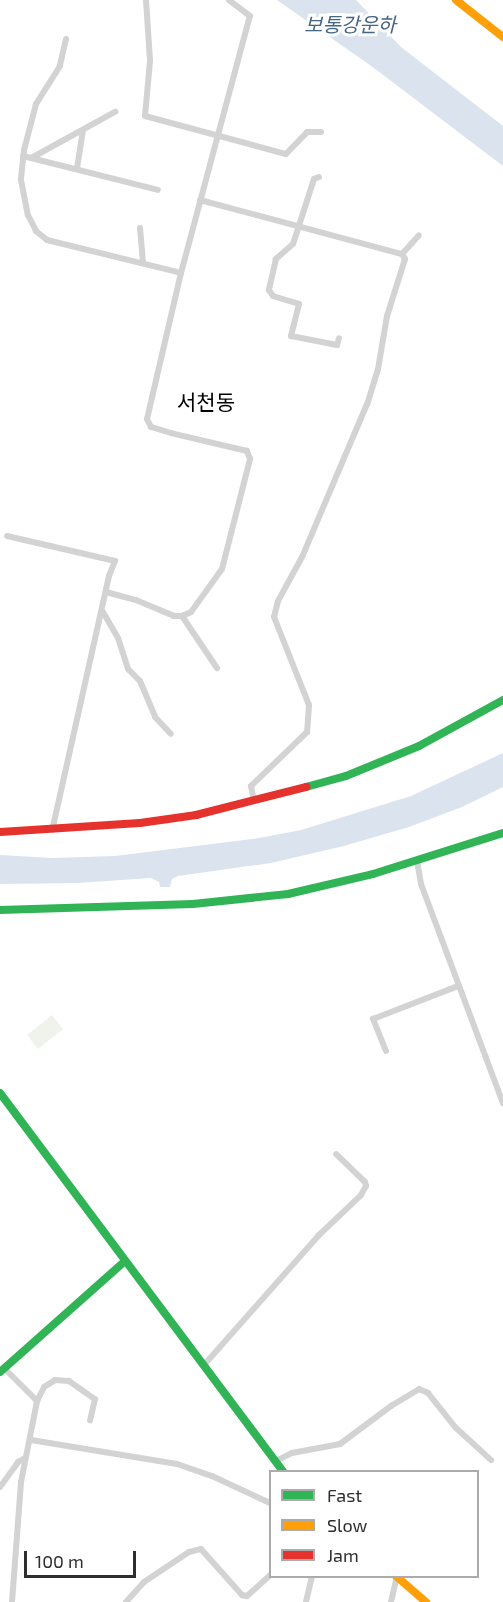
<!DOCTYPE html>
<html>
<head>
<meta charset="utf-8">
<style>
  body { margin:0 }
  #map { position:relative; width:503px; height:1602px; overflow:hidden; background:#fff; font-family:"Exo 2","Noto Sans KR",sans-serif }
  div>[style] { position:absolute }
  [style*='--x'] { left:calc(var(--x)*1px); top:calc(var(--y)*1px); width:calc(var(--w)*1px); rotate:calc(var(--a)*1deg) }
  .green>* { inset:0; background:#f0f3ec }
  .water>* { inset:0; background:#dbe4ee }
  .street>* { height:6px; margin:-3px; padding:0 3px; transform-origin:3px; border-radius:3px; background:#d3d3d3 }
  .fast>* { height:8px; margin:-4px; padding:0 4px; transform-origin:4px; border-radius:4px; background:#30b455 }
  .slow>* { height:8px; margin:-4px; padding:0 4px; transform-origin:4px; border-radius:4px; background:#ff9f0a }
  .jam>* { height:8px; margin:-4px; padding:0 4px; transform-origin:4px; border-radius:4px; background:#e5322d }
  span { translate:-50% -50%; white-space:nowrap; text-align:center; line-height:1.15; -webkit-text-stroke:6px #fff; paint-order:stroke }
  .water-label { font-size:20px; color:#466685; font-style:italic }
  .quarter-label { font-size:21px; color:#000 }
  .legend { position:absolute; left:269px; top:1470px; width:210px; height:108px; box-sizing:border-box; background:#fff; border:2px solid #ababab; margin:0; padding:8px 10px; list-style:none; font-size:18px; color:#2e2e2e }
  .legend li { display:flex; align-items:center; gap:12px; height:30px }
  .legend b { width:30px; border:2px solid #ababab }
  .scale { position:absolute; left:24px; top:1551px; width:112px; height:27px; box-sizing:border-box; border:3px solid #2e2e2e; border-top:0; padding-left:8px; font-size:18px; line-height:21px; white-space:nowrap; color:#2e2e2e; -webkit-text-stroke:4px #fff; paint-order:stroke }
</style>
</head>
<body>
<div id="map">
  <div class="green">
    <div style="clip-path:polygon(52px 1015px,63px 1029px,38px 1049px,27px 1035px)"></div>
  </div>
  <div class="water">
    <div style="clip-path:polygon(277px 0,356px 0,401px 47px,503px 126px,503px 166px,374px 68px)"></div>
    <div style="clip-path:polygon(503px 753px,503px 787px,462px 807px,409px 827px,344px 846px,271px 863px,178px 876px,172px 879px,170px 887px,160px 887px,159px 882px,151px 878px,78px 883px,0 884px,0 855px,53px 858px,115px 856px,259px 838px,301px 830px,411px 796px)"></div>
  </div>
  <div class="street">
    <div style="--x:146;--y:0;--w:61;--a:86.2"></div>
    <div style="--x:150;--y:61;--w:55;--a:95.2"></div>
    <div style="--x:145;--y:116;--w:146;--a:15.1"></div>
    <div style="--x:286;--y:154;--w:30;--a:-46"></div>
    <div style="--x:307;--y:132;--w:14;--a:0"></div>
    <div style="--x:66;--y:39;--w:28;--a:103"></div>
    <div style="--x:60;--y:66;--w:45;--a:122.3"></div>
    <div style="--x:36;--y:104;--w:48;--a:104.6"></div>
    <div style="--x:24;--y:150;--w:30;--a:96"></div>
    <div style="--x:21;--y:180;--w:36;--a:79"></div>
    <div style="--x:28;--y:215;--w:18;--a:63"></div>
    <div style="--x:36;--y:231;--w:14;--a:39"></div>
    <div style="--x:47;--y:240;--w:138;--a:13.8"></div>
    <div style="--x:23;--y:156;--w:139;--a:14.1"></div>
    <div style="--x:33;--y:157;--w:94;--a:-28.8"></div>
    <div style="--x:77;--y:168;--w:38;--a:-81"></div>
    <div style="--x:319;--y:177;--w:5;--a:158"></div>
    <div style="--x:314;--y:179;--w:68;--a:107.9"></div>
    <div style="--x:293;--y:244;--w:23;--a:139"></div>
    <div style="--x:276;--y:259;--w:32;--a:103"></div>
    <div style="--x:269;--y:290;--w:7;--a:56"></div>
    <div style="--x:273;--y:296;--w:27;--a:17"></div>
    <div style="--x:299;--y:304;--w:33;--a:104"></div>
    <div style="--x:291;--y:336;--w:47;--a:11.1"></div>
    <div style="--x:337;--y:345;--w:7;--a:-74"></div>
    <div style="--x:200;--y:200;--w:209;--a:15"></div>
    <div style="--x:402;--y:254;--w:6;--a:59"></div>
    <div style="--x:405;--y:259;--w:60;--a:107.5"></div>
    <div style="--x:387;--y:316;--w:54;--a:99.6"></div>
    <div style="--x:378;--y:369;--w:37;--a:107"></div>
    <div style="--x:367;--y:404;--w:166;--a:113"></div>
    <div style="--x:302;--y:557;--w:50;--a:118.6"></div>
    <div style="--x:278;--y:601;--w:16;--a:104"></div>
    <div style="--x:274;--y:617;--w:95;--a:68.3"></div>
    <div style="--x:309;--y:705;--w:27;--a:94"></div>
    <div style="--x:307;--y:732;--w:78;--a:136"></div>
    <div style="--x:251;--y:786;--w:15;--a:79"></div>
    <div style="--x:140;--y:228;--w:35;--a:85"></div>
    <div style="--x:402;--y:254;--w:25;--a:-48"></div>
    <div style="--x:7;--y:536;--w:111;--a:13"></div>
    <div style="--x:115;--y:561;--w:16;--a:112"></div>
    <div style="--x:109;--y:576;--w:260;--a:102.6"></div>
    <div style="--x:106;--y:592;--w:31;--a:15"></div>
    <div style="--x:136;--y:600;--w:41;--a:22.8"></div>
    <div style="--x:174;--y:616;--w:8;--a:0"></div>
    <div style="--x:182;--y:616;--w:10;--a:-24"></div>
    <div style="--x:191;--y:612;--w:53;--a:-54.2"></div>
    <div style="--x:222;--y:569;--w:114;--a:-75.7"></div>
    <div style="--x:250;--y:459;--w:9;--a:-111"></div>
    <div style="--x:247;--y:451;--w:78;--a:-166.7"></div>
    <div style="--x:171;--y:433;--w:21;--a:-163"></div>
    <div style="--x:151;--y:427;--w:9;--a:-117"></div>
    <div style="--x:147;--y:419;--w:150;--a:-76.9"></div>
    <div style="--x:181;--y:273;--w:266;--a:-75"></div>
    <div style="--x:250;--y:16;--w:26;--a:-143"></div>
    <div style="--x:103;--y:612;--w:30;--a:60"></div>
    <div style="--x:118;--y:638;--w:33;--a:72"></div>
    <div style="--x:128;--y:669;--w:17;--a:45"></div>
    <div style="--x:140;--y:681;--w:39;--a:67"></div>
    <div style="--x:155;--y:717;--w:23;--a:47"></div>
    <div style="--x:182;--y:616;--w:63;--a:56.1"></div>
    <div style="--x:417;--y:861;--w:23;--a:80"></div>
    <div style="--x:421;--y:884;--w:234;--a:69.5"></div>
    <div style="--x:386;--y:1051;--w:35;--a:-112"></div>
    <div style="--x:373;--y:1019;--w:91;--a:-21.2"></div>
    <div style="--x:204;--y:1365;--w:172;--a:-48.5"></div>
    <div style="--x:318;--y:1236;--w:59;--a:-43.6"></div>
    <div style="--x:361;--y:1195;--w:10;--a:-61"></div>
    <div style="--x:366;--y:1186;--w:4;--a:-104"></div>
    <div style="--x:365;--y:1182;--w:40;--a:-136"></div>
    <div style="--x:4;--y:1368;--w:47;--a:45"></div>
    <div style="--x:31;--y:1440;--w:148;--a:9.3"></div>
    <div style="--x:177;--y:1464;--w:37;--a:19"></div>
    <div style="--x:212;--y:1476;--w:64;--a:25"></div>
    <div style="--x:276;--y:1461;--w:18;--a:-27"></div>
    <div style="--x:292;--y:1453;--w:49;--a:-10.6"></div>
    <div style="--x:340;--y:1444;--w:64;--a:-36.7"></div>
    <div style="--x:391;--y:1406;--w:33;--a:-31"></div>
    <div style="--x:419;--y:1389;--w:10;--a:24"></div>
    <div style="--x:428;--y:1393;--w:43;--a:51.5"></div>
    <div style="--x:455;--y:1427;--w:49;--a:42.5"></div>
    <div style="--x:0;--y:1487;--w:31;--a:-54"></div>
    <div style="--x:18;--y:1462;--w:8;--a:-30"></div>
    <div style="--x:12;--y:1602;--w:120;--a:-85.7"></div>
    <div style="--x:21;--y:1482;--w:83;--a:-78.8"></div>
    <div style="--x:37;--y:1401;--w:16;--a:-63"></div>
    <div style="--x:44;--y:1387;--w:13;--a:-32"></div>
    <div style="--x:55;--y:1380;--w:14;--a:4"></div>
    <div style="--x:69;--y:1381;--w:32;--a:35"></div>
    <div style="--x:95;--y:1399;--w:22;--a:103"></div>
    <div style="--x:126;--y:1602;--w:27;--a:-48"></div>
    <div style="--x:144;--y:1582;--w:54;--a:-33.7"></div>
    <div style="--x:189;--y:1552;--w:12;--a:-14"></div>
    <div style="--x:201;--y:1549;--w:62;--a:48.3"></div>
    <div style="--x:242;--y:1595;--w:5;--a:11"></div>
    <div style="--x:247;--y:1596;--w:31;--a:-42"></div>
    <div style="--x:306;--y:1602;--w:27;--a:-77"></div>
    <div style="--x:391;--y:1602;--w:26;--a:-77"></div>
  </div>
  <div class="fast">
    <div style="--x:306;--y:787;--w:41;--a:-15.4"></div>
    <div style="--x:346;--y:776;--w:79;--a:-22.3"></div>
    <div style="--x:419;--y:746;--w:96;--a:-28.7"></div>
    <div style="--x:0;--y:910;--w:193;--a:-1.8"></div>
    <div style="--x:193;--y:904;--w:96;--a:-6"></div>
    <div style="--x:288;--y:894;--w:87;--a:-13.2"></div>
    <div style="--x:373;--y:874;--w:136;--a:-17.5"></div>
    <div style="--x:0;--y:1093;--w:474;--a:53.2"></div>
    <div style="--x:0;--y:1372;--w:167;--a:-41.6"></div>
  </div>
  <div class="slow">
    <div style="--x:456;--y:0;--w:60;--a:38.2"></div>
    <div style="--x:396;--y:1576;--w:40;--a:41"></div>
  </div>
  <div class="jam">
    <div style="--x:0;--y:832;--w:140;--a:-3.7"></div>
    <div style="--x:140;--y:823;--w:57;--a:-8.1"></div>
    <div style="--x:196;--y:815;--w:114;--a:-14.3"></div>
  </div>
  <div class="water-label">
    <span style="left:350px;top:24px">보통강운하</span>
  </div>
  <div class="quarter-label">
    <span style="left:206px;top:402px">서천동</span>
  </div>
  <ul class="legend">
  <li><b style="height:8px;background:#30b455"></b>Fast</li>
  <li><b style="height:8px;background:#ff9f0a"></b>Slow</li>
  <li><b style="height:8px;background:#e5322d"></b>Jam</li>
  </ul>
  <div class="scale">100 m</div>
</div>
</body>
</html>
